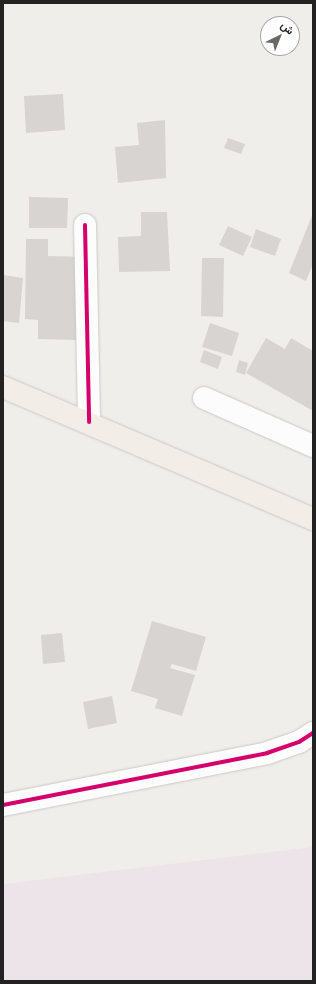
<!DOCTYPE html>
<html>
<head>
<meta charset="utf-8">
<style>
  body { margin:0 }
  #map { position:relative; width:316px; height:984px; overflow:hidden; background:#f0eeeb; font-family:"Archivo Narrow",Vazirmatn,sans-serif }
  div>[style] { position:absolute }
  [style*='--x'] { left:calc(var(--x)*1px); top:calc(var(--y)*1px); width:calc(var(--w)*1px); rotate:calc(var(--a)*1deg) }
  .industrial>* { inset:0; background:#ede4e9 }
  .building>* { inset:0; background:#d7d4d2 }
  .roads { filter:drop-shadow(0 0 1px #c9c8c7) drop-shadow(0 0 1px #c9c8c7) }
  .minor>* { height:22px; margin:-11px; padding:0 11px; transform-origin:11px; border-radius:11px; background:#fdfcfc }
  .major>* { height:22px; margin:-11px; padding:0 11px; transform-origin:11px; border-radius:11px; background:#f3ede7 }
  .cycleway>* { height:4px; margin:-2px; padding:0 2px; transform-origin:2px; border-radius:2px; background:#d6006c }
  span { translate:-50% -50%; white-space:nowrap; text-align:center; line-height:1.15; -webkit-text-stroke:3.5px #fff; paint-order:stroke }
  .frame { position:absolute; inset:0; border:4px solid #222; pointer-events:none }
  .north { position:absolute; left:260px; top:16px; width:40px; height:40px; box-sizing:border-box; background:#fff; border:1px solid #a7a7a7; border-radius:50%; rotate:43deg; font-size:11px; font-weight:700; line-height:16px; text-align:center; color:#222 }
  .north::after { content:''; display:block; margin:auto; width:14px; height:18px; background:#6a6968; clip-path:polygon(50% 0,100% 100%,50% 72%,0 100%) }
</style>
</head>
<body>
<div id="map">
  <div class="industrial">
    <div style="clip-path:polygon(313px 847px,313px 981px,3px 981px,3px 884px)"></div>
  </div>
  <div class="building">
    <div style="clip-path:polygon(63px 94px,65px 130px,26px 133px,24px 96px)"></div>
    <div style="clip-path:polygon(165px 120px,166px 178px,118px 183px,115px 147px,139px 145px,137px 123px)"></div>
    <div style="clip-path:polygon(228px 138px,245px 144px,241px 154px,224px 148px)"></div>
    <div style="clip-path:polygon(29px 197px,68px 198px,67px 228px,29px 228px)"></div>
    <div style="clip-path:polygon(141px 212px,167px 212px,170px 271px,119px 272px,118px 237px,141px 236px)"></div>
    <div style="clip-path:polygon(313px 213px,313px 264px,306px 281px,289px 273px)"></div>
    <div style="clip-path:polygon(228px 226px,252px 237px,243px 256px,219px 245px)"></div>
    <div style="clip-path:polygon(256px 229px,281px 239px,275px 256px,250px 247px)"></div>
    <div style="clip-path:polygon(26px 239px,48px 239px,48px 256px,91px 257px,90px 334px,76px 333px,76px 340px,38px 339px,38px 320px,25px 319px)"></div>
    <div style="clip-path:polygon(202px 258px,224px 258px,223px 317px,201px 316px)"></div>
    <div style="clip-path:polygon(3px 275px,23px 278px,19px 323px,3px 321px)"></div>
    <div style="clip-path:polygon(210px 323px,239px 333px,232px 356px,202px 347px)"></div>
    <div style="clip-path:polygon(266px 338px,285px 349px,291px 338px,313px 351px,313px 411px,246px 373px)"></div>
    <div style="clip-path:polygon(204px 350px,222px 357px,218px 369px,200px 362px)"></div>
    <div style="clip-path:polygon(239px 360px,248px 363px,245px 375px,236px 372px)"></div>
    <div style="clip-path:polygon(152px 621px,206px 637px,196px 671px,172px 664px,170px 668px,195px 675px,182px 716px,155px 708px,158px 699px,131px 691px)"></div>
    <div style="clip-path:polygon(62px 633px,65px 662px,43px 664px,41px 635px)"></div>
    <div style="clip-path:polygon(112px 696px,117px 723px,88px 729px,83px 702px)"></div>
  </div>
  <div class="roads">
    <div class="minor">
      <div style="--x:85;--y:225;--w:197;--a:88.8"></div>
      <div style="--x:204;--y:398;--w:119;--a:23.8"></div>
      <div style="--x:3;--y:805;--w:269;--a:-11.1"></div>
      <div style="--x:267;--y:753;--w:34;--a:-19"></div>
      <div style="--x:299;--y:742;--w:17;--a:-33"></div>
    </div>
    <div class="major">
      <div style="--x:3;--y:387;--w:337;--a:23.1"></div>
    </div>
  </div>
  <div class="cycleway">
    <div style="--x:85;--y:225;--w:197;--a:88.8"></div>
    <div style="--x:3;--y:805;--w:269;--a:-11.1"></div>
    <div style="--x:267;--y:753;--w:34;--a:-19"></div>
    <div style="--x:299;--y:742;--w:17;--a:-33"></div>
  </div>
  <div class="frame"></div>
  <div class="north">ش</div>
</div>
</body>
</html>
